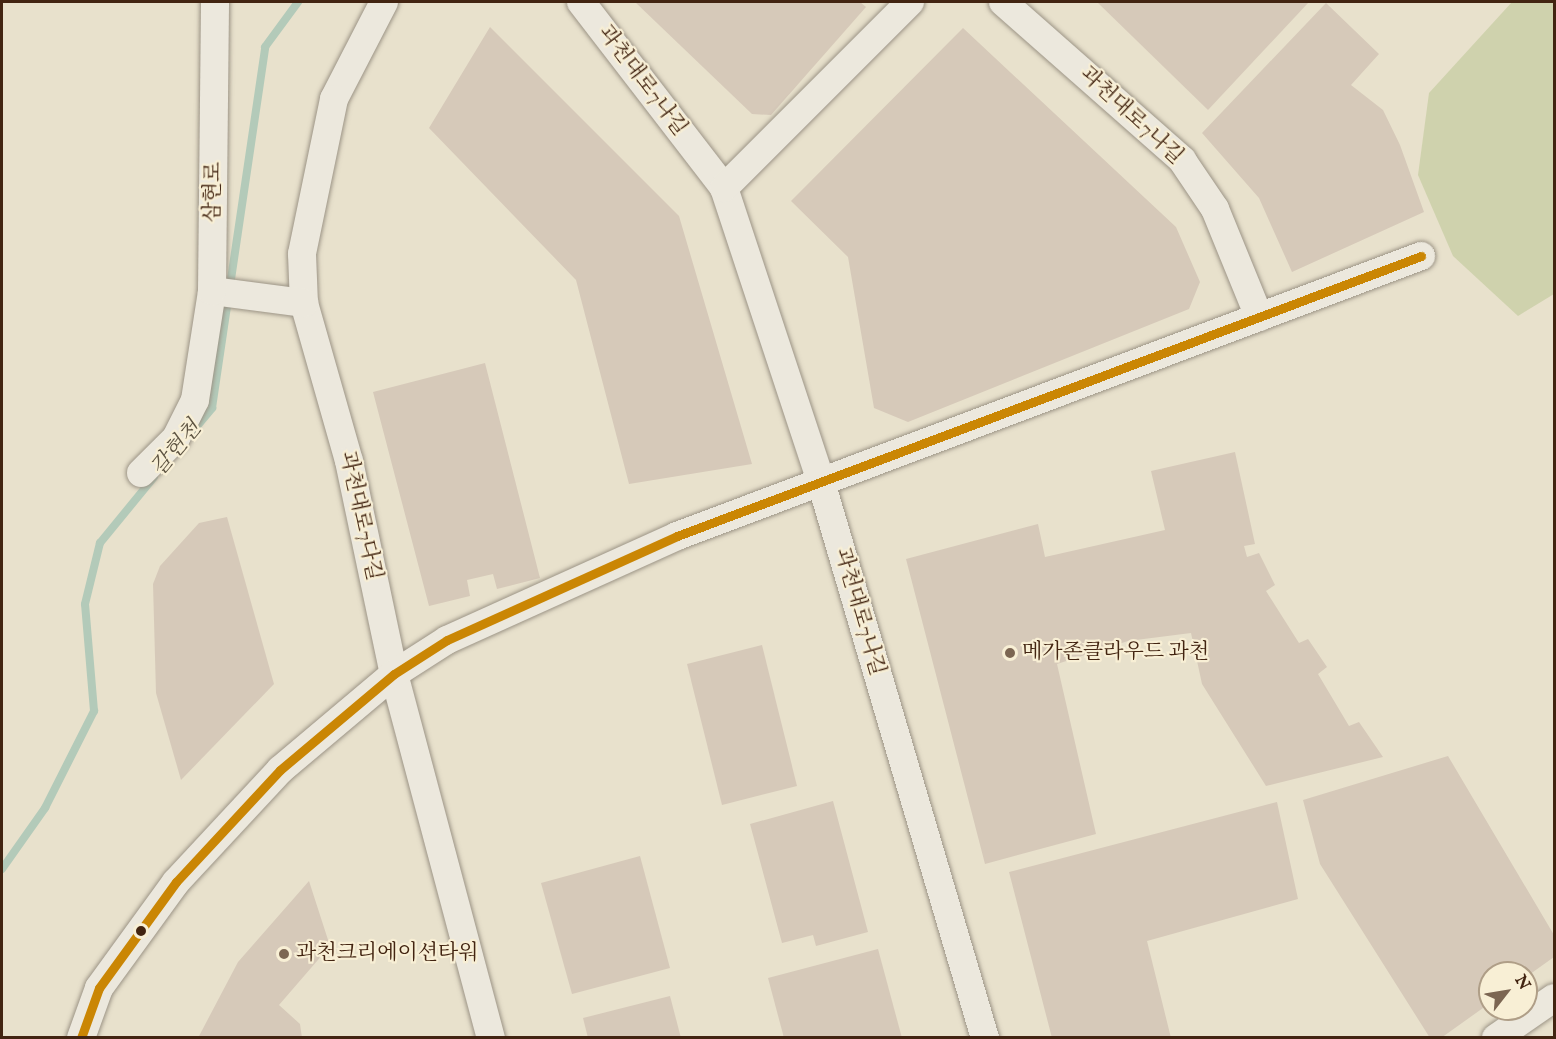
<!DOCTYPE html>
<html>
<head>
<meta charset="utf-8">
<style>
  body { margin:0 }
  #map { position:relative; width:1556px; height:1039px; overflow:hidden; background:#e8e1cc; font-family:"IM FELL English","Noto Serif KR",serif }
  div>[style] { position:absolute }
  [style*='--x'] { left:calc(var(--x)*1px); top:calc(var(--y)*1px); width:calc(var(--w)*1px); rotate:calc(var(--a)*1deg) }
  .green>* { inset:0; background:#cfd2ad }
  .stream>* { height:8px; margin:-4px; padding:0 4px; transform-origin:4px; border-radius:4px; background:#b3cab9 }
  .building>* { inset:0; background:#d6c9b9 }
  .roads { filter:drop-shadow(0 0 2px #9c9486) drop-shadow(0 0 2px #9c9486) }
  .minor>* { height:28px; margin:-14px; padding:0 14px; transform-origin:14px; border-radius:14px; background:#ece8dd }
  .bus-1>* { height:9px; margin:-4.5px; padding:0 4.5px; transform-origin:4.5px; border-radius:4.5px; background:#ca8604 }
  .dots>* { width:16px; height:16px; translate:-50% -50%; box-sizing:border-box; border:3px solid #f8efd5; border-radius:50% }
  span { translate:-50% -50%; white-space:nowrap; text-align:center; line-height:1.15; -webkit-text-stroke:4.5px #f8efd5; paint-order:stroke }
  .street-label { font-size:21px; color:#422411 }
  .poi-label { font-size:21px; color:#422411 }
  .left { translate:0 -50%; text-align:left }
  .water-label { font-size:22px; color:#5d5341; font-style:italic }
  .frame { position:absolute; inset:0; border:3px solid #422411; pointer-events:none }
  .north { position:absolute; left:1478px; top:961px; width:60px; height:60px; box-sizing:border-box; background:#f8efd5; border:2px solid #af9e87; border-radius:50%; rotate:59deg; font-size:16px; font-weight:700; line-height:24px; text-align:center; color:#422411 }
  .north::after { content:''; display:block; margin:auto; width:21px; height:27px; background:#7c6652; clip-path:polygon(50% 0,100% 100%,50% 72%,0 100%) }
</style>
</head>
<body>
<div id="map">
  <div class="green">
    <div style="clip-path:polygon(1512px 2px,1554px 2px,1554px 294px,1518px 316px,1453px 256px,1418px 175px,1429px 93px)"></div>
  </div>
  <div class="stream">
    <div style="--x:193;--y:431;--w:30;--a:-50"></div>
    <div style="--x:212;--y:408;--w:365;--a:-81.6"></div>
    <div style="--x:265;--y:47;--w:56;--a:-53.7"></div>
    <div style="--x:2;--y:869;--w:75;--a:-54.8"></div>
    <div style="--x:45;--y:808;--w:109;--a:-63.2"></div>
    <div style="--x:94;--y:711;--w:107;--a:-94.8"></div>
    <div style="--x:85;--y:604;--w:63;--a:-76.2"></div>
    <div style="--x:100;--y:543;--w:85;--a:-50.7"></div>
  </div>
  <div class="building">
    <div style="clip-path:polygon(635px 2px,860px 2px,866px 7px,771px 115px,752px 114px)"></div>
    <div style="clip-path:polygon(1097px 2px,1309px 2px,1208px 110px)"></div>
    <div style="clip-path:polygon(1326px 3px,1379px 54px,1351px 85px,1383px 110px,1400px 145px,1424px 212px,1292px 272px,1259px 198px,1202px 133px)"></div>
    <div style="clip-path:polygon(490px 27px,679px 216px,752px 464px,629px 484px,576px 280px,429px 128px)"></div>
    <div style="clip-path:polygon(963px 28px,1176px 227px,1200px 282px,1189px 309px,908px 422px,874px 408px,848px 257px,791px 201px)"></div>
    <div style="clip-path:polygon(485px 363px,540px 578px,497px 589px,493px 574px,467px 580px,470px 596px,429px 606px,373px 392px)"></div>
    <div style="clip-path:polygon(1235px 452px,1255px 544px,1244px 546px,1247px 557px,1259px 553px,1275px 585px,1266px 591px,1299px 643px,1308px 639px,1327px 667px,1318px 674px,1349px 726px,1359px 722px,1383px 757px,1266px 786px,1202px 684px,1191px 633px,1128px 641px,1057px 664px,1096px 834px,985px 864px,906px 559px,1038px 524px,1045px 557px,1165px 530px,1151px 471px)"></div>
    <div style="clip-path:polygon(227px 517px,274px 684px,181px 780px,156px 693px,153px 584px,160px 566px,199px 523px)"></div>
    <div style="clip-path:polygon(762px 645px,797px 786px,722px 805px,687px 664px)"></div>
    <div style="clip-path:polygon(1448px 756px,1554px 935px,1554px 957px,1526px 977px,1526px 973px,1490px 973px,1490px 1003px,1441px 1038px,1430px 1038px,1320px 864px,1303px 800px)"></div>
    <div style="clip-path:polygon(833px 801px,868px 932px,816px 946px,813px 935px,782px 943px,750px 824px)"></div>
    <div style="clip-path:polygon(1277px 802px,1298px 899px,1147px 941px,1171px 1038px,1052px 1038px,1009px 872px)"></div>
    <div style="clip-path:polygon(640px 856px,670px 968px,572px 994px,541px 883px)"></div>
    <div style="clip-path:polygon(309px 881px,330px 946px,279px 1005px,300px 1024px,302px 1038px,198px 1038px,238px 962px)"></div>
    <div style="clip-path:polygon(878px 949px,902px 1038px,784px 1038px,768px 978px)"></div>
    <div style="clip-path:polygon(670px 996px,681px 1038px,588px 1038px,583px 1018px)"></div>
  </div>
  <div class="roads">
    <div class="minor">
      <div style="--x:384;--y:2;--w:109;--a:117.3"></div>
      <div style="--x:334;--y:99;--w:158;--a:101.7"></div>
      <div style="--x:302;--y:254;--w:49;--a:87.7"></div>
      <div style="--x:304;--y:303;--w:164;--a:74.1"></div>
      <div style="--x:349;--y:461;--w:218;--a:78.1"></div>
      <div style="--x:394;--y:674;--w:377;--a:75.1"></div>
      <div style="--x:581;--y:2;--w:235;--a:52.4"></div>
      <div style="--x:724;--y:188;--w:310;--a:71.7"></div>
      <div style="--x:821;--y:482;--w:580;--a:73.57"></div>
      <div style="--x:1003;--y:2;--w:239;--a:41.4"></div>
      <div style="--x:1182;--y:160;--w:59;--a:56"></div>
      <div style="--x:1215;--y:209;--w:117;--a:67.8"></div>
      <div style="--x:724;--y:188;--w:263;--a:-45"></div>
      <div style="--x:212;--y:291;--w:93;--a:7.4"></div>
      <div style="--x:141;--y:473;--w:49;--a:-45"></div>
      <div style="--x:176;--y:438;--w:42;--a:-63.4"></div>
      <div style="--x:195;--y:400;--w:110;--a:-81.1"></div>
      <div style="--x:212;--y:291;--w:289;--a:-89.4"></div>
      <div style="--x:81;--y:1038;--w:53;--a:-70.2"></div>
      <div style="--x:99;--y:988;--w:131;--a:-54"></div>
      <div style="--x:176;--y:882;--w:153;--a:-47.1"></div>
      <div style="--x:280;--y:770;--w:149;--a:-40.1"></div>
      <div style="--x:394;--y:674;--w:63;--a:-32.7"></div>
      <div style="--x:447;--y:640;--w:252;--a:-24.3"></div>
      <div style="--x:677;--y:536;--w:795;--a:-20.62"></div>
      <div style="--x:1496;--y:1038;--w:70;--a:-34.6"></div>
    </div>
  </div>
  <div class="bus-1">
    <div style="--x:81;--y:1038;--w:53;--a:-70.2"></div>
    <div style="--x:99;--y:988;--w:131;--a:-54"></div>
    <div style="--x:176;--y:882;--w:153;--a:-47.1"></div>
    <div style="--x:280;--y:770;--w:149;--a:-40.1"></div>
    <div style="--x:394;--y:674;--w:63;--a:-32.7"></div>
    <div style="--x:447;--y:640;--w:252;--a:-24.3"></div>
    <div style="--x:677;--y:536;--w:795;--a:-20.62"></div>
  </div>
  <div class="dots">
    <div style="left:1010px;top:653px;background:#7c6652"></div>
    <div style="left:141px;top:931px;background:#422411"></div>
    <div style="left:284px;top:954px;background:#7c6652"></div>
  </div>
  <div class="street-label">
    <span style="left:642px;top:81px;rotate:53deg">과천대로7나길</span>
    <span style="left:1131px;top:116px;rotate:43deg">과천대로7나길</span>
    <span style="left:214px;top:192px;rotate:-89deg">삼현로</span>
    <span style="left:360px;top:516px;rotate:78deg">과천대로7다길</span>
    <span style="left:859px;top:612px;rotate:74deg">과천대로7나길</span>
  </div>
  <div class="poi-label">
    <span class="left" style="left:1022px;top:653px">메가존클라우드 과천</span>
    <span class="left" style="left:296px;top:954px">과천크리에이션타워</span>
  </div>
  <div class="water-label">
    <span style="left:177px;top:449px;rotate:-50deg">갈현천</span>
  </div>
  <div class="frame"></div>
  <div class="north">N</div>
</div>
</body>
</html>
